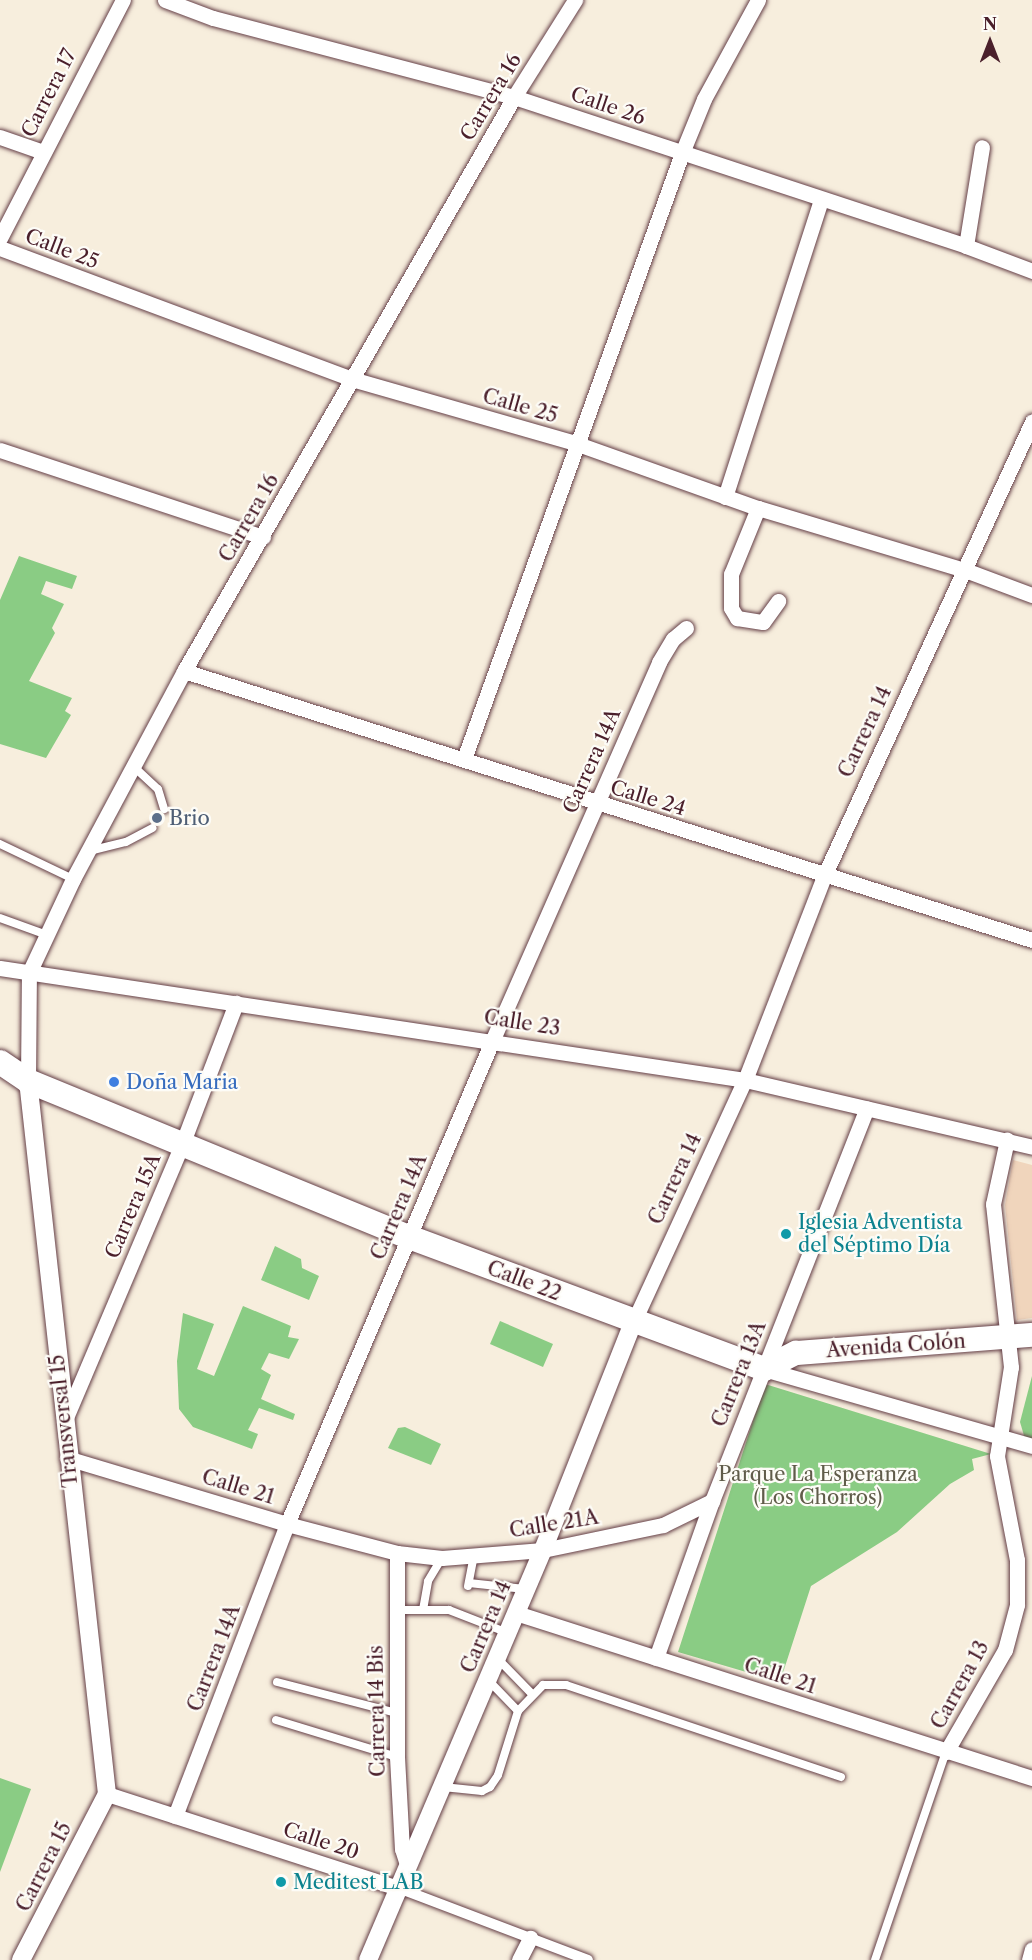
<!DOCTYPE html>
<html>
<head>
<meta charset="utf-8">
<style>
  body { margin:0 }
  #map { position:relative; width:1032px; height:1960px; overflow:hidden; background:#f7eedd; font-family:"Libre Caslon Text",serif }
  div>[style] { position:absolute }
  [style*='--x'] { left:calc(var(--x)*1px); top:calc(var(--y)*1px); width:calc(var(--w)*1px); rotate:calc(var(--a)*1deg) }
  .built>* { inset:0; background:#f0d5bc }
  .green>* { inset:0; background:#8acc84 }
  .roads { filter:drop-shadow(0 0 2px #643e46) drop-shadow(0 0 2px #643e46) }
  .service>* { height:8px; margin:-4px; padding:0 4px; transform-origin:4px; border-radius:4px; background:#fff }
  .pedestrian>* { height:10px; margin:-5px; padding:0 5px; transform-origin:5px; border-radius:5px; background:#fff }
  .minor>* { height:15px; margin:-7.5px; padding:0 7.5px; transform-origin:7.5px; border-radius:7.5px; background:#fff }
  .tertiary>* { height:18px; margin:-9px; padding:0 9px; transform-origin:9px; border-radius:9px; background:#fff }
  .primary>* { height:24px; margin:-12px; padding:0 12px; transform-origin:12px; border-radius:12px; background:#fff }
  .dots>* { width:16px; height:16px; translate:-50% -50%; box-sizing:border-box; border:3px solid #fdfcf7; border-radius:50% }
  span { translate:-50% -50%; white-space:nowrap; text-align:center; line-height:1.15; -webkit-text-stroke:4.5px #fdfcf7; paint-order:stroke }
  .street-label { font-size:20px; color:#4a1f2b }
  .service-label { font-size:20px; color:#4e5e75 }
  .left { translate:0 -50%; text-align:left }
  .shop-label { font-size:20px; color:#366cbe }
  .culture-label { font-size:20px; color:#0d838f }
  .park-label { font-size:20px; color:#605c4a }
  .north { position:absolute; left:960px; top:12px; width:60px; height:60px; -webkit-text-stroke:4px #fdfcf7; paint-order:stroke; rotate:0deg; font-size:16px; font-weight:700; line-height:24px; text-align:center; color:#4a1f2b }
  .north::after { content:''; display:block; margin:auto; width:21px; height:27px; background:#4a1f2b; clip-path:polygon(50% 0,100% 100%,50% 72%,0 100%) }
</style>
</head>
<body>
<div id="map">
  <div class="built">
    <div style="clip-path:polygon(1013px 1160px,1032px 1165px,1032px 1318px,1017px 1320px,1005px 1205px)"></div>
  </div>
  <div class="green">
    <div style="clip-path:polygon(19px 556px,77px 576px,72px 589px,46px 581px,41px 594px,64px 604px,52px 628px,55px 633px,29px 681px,72px 698px,65px 711px,71px 715px,46px 758px,0 744px,0 600px)"></div>
    <div style="clip-path:polygon(275px 1246px,301px 1259px,302px 1268px,319px 1276px,309px 1300px,261px 1280px)"></div>
    <div style="clip-path:polygon(243px 1306px,291px 1326px,288px 1337px,299px 1339px,289px 1359px,269px 1353px,261px 1369px,271px 1375px,261px 1399px,295px 1414px,293px 1420px,259px 1408px,248px 1430px,258px 1434px,252px 1449px,193px 1427px,179px 1409px,177px 1361px,183px 1313px,214px 1324px,197px 1369px,214px 1376px)"></div>
    <div style="clip-path:polygon(500px 1321px,553px 1344px,543px 1367px,490px 1344px)"></div>
    <div style="clip-path:polygon(1032px 1376px,1032px 1441px,1025px 1439px,1020px 1422px)"></div>
    <div style="clip-path:polygon(765px 1384px,991px 1454px,972px 1459px,974px 1470px,950px 1484px,897px 1532px,811px 1586px,780px 1682px,678px 1652px)"></div>
    <div style="clip-path:polygon(405px 1427px,441px 1444px,431px 1465px,388px 1448px,398px 1428px)"></div>
    <div style="clip-path:polygon(0 1778px,31px 1789px,0 1872px)"></div>
  </div>
  <div class="roads">
    <div class="service">
      <div style="--x:133;--y:766;--w:34;--a:43"></div>
      <div style="--x:158;--y:789;--w:21;--a:73"></div>
      <div style="--x:0;--y:844;--w:81;--a:25.6"></div>
      <div style="--x:89;--y:851;--w:38;--a:-14"></div>
      <div style="--x:126;--y:842;--w:30;--a:-28"></div>
      <div style="--x:0;--y:918;--w:50;--a:19.9"></div>
      <div style="--x:469;--y:1583;--w:56;--a:6.1"></div>
      <div style="--x:468;--y:1586;--w:31;--a:-79"></div>
      <div style="--x:397;--y:1610;--w:52;--a:0"></div>
      <div style="--x:449;--y:1610;--w:63;--a:21.3"></div>
      <div style="--x:423;--y:1610;--w:29;--a:-80"></div>
      <div style="--x:428;--y:1581;--w:27;--a:-59"></div>
      <div style="--x:497;--y:1658;--w:49;--a:45.8"></div>
      <div style="--x:277;--y:1682;--w:124;--a:14.5"></div>
      <div style="--x:518;--y:1711;--w:36;--a:-46"></div>
      <div style="--x:543;--y:1685;--w:23;--a:0"></div>
      <div style="--x:566;--y:1685;--w:290;--a:18.5"></div>
      <div style="--x:276;--y:1720;--w:127;--a:17"></div>
      <div style="--x:443;--y:1787;--w:39;--a:6"></div>
      <div style="--x:482;--y:1791;--w:9;--a:-27"></div>
      <div style="--x:490;--y:1787;--w:14;--a:-56"></div>
      <div style="--x:498;--y:1775;--w:67;--a:-72.6"></div>
      <div style="--x:518;--y:1711;--w:42;--a:-134"></div>
      <div style="--x:875;--y:1960;--w:220;--a:-71.2"></div>
    </div>
    <div class="pedestrian">
      <div style="--x:401;--y:1889;--w:200;--a:20.8"></div>
    </div>
    <div class="minor">
      <div style="--x:165;--y:0;--w:51;--a:20.6"></div>
      <div style="--x:213;--y:18;--w:311;--a:14.7"></div>
      <div style="--x:514;--y:97;--w:476;--a:18.2"></div>
      <div style="--x:966;--y:246;--w:71;--a:20.7"></div>
      <div style="--x:0;--y:137;--w:46;--a:19.2"></div>
      <div style="--x:0;--y:238;--w:268;--a:-62.7"></div>
      <div style="--x:966;--y:246;--w:100;--a:-80.8"></div>
      <div style="--x:0;--y:248;--w:376;--a:20.4"></div>
      <div style="--x:352;--y:379;--w:232;--a:16"></div>
      <div style="--x:575;--y:443;--w:194;--a:19.6"></div>
      <div style="--x:758;--y:508;--w:216;--a:16.7"></div>
      <div style="--x:965;--y:570;--w:72;--a:20.5"></div>
      <div style="--x:0;--y:450;--w:277;--a:18.3"></div>
      <div style="--x:725;--y:497;--w:313;--a:-72.1"></div>
      <div style="--x:758;--y:508;--w:71;--a:112.2"></div>
      <div style="--x:731;--y:574;--w:34;--a:90"></div>
      <div style="--x:731;--y:608;--w:12;--a:59"></div>
      <div style="--x:737;--y:618;--w:26;--a:9"></div>
      <div style="--x:763;--y:622;--w:26;--a:-54"></div>
      <div style="--x:184;--y:671;--w:890;--a:17.6"></div>
      <div style="--x:464;--y:759;--w:644;--a:-70.21"></div>
      <div style="--x:682;--y:153;--w:58;--a:-67.8"></div>
      <div style="--x:704;--y:99;--w:113;--a:-61.4"></div>
      <div style="--x:0;--y:968;--w:753;--a:8.55"></div>
      <div style="--x:745;--y:1080;--w:295;--a:13.1"></div>
      <div style="--x:28;--y:1081;--w:108;--a:-89.5"></div>
      <div style="--x:29;--y:973;--w:104;--a:-64.9"></div>
      <div style="--x:73;--y:879;--w:236;--a:-61.9"></div>
      <div style="--x:184;--y:671;--w:662;--a:-60.1"></div>
      <div style="--x:514;--y:97;--w:115;--a:-57.8"></div>
      <div style="--x:633;--y:1323;--w:268;--a:-65.3"></div>
      <div style="--x:745;--y:1080;--w:221;--a:-68.8"></div>
      <div style="--x:825;--y:874;--w:498;--a:-65.4"></div>
      <div style="--x:764;--y:1369;--w:279;--a:16"></div>
      <div style="--x:65;--y:1420;--w:302;--a:-67"></div>
      <div style="--x:183;--y:1142;--w:149;--a:-69.1"></div>
      <div style="--x:67;--y:1458;--w:230;--a:16.7"></div>
      <div style="--x:287;--y:1524;--w:114;--a:14.8"></div>
      <div style="--x:397;--y:1553;--w:45;--a:6.3"></div>
      <div style="--x:442;--y:1558;--w:101;--a:-4.5"></div>
      <div style="--x:543;--y:1550;--w:123;--a:-11.8"></div>
      <div style="--x:663;--y:1525;--w:55;--a:-26.1"></div>
      <div style="--x:397;--y:1553;--w:204;--a:90"></div>
      <div style="--x:397;--y:1757;--w:92;--a:86.9"></div>
      <div style="--x:402;--y:1849;--w:19;--a:72"></div>
      <div style="--x:516;--y:1613;--w:542;--a:17.73"></div>
      <div style="--x:656;--y:1658;--w:167;--a:-70.4"></div>
      <div style="--x:712;--y:1501;--w:422;--a:-68.5"></div>
      <div style="--x:946;--y:1752;--w:118;--a:-60"></div>
      <div style="--x:1005;--y:1650;--w:47;--a:-75.1"></div>
      <div style="--x:1017;--y:1605;--w:45;--a:-90"></div>
      <div style="--x:1017;--y:1560;--w:106;--a:-100.9"></div>
      <div style="--x:997;--y:1456;--w:90;--a:-81.1"></div>
      <div style="--x:1011;--y:1367;--w:164;--a:-96.3"></div>
      <div style="--x:993;--y:1204;--w:66;--a:-77.7"></div>
      <div style="--x:107;--y:1794;--w:309;--a:17.9"></div>
      <div style="--x:175;--y:1816;--w:313;--a:-69"></div>
      <div style="--x:287;--y:1524;--w:527;--a:-66.99"></div>
      <div style="--x:493;--y:1039;--w:412;--a:-66.2"></div>
      <div style="--x:659;--y:662;--w:27;--a:-59"></div>
      <div style="--x:673;--y:639;--w:17;--a:-40"></div>
      <div style="--x:519;--y:1960;--w:25;--a:-63"></div>
      <div style="--x:1029;--y:1960;--w:11;--a:-75"></div>
    </div>
    <div class="tertiary">
      <div style="--x:21;--y:1960;--w:187;--a:-62.6"></div>
      <div style="--x:107;--y:1794;--w:717;--a:-96.32"></div>
      <div style="--x:368;--y:1960;--w:446;--a:-66.9"></div>
      <div style="--x:543;--y:1550;--w:244;--a:-68.4"></div>
    </div>
    <div class="primary">
      <div style="--x:0;--y:1062;--w:34;--a:34"></div>
      <div style="--x:28;--y:1081;--w:412;--a:22.3"></div>
      <div style="--x:409;--y:1237;--w:379;--a:20.4"></div>
      <div style="--x:764;--y:1369;--w:36;--a:-27"></div>
      <div style="--x:796;--y:1353;--w:237;--a:-4.4"></div>
    </div>
  </div>
  <div class="dots">
    <div style="left:157px;top:818px;background:#5c6f8a"></div>
    <div style="left:114px;top:1082px;background:#3f7fe0"></div>
    <div style="left:786px;top:1234px;background:#0f9aa8"></div>
    <div style="left:281px;top:1882px;background:#0f9aa8"></div>
  </div>
  <div class="street-label">
    <span style="left:49px;top:93px;rotate:-63deg">Carrera 17</span>
    <span style="left:491px;top:97px;rotate:-59deg">Carrera 16</span>
    <span style="left:608px;top:106px;rotate:19deg">Calle 26</span>
    <span style="left:62px;top:249px;rotate:21deg">Calle 25</span>
    <span style="left:520px;top:406px;rotate:16deg">Calle 25</span>
    <span style="left:249px;top:518px;rotate:-60deg">Carrera 16</span>
    <span style="left:865px;top:732px;rotate:-65deg">Carrera 14</span>
    <span style="left:592px;top:761px;rotate:-66deg">Carrera 14A</span>
    <span style="left:648px;top:798px;rotate:17deg">Calle 24</span>
    <span style="left:522px;top:1023px;rotate:9deg">Calle 23</span>
    <span style="left:675px;top:1179px;rotate:-65deg">Carrera 14</span>
    <span style="left:133px;top:1206px;rotate:-67deg">Carrera 15A</span>
    <span style="left:399px;top:1207px;rotate:-67deg">Carrera 14A</span>
    <span style="left:524px;top:1281px;rotate:21deg">Calle 22</span>
    <span style="left:896px;top:1346px;rotate:-4deg">Avenida Colón</span>
    <span style="left:739px;top:1374px;rotate:-68deg">Carrera 13A</span>
    <span style="left:64px;top:1421px;rotate:-96deg">Transversal 15</span>
    <span style="left:238px;top:1487px;rotate:17deg">Calle 21</span>
    <span style="left:554px;top:1524px;rotate:-9deg">Calle 21A</span>
    <span style="left:486px;top:1627px;rotate:-67deg">Carrera 14</span>
    <span style="left:214px;top:1658px;rotate:-69deg">Carrera 14A</span>
    <span style="left:780px;top:1676px;rotate:18deg">Calle 21</span>
    <span style="left:960px;top:1685px;rotate:-61deg">Carrera 13</span>
    <span style="left:377px;top:1711px;rotate:-91deg">Carrera 14 Bis</span>
    <span style="left:321px;top:1841px;rotate:18deg">Calle 20</span>
    <span style="left:44px;top:1867px;rotate:-63deg">Carrera 15</span>
  </div>
  <div class="service-label">
    <span class="left" style="left:169px;top:818px">Brio</span>
  </div>
  <div class="shop-label">
    <span class="left" style="left:126px;top:1082px">Doña Maria</span>
  </div>
  <div class="culture-label">
    <span class="left" style="left:798px;top:1234px">Iglesia Adventista<br>del Séptimo Día</span>
    <span class="left" style="left:293px;top:1882px">Meditest LAB</span>
  </div>
  <div class="park-label">
    <span style="left:818px;top:1486px">Parque La Esperanza<br>(Los Chorros)</span>
  </div>
  <div class="north">N</div>
</div>
</body>
</html>
